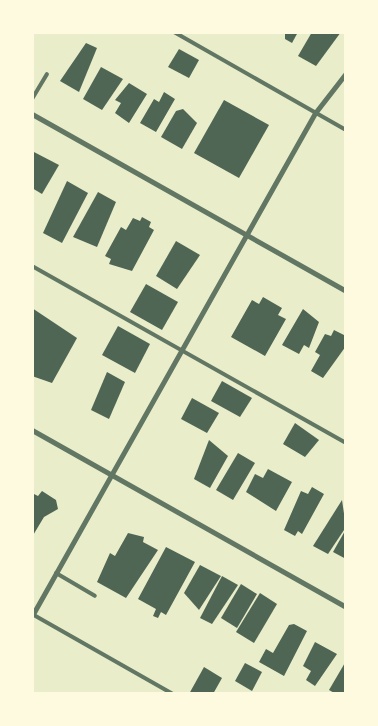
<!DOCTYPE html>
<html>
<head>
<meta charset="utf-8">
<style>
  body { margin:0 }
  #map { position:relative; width:378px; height:726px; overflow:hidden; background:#e9edc9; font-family:"Exo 2",sans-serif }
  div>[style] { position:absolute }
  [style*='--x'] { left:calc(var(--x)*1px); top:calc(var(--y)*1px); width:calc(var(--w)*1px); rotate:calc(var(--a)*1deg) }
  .building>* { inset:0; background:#4f6655 }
  .service>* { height:4px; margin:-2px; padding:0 2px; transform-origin:2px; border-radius:2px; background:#617663 }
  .minor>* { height:5px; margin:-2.5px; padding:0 2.5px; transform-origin:2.5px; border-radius:2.5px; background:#617663 }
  span { translate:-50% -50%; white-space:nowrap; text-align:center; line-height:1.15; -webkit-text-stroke:4.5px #fefae0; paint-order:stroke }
  .frame { position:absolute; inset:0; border:34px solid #fefae0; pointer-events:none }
</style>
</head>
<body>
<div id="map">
  <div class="building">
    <div style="clip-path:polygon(285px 32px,298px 32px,292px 43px,285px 39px)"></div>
    <div style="clip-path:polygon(312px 32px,341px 32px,316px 66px,298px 56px)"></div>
    <div style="clip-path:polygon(86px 43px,97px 48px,79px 92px,60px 81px)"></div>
    <div style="clip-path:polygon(179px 49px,199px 60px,189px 78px,168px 67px)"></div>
    <div style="clip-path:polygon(101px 67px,123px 79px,102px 110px,83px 99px)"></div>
    <div style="clip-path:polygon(129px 83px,147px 94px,129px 123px,115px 113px,121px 103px,115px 100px)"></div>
    <div style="clip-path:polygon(164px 92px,175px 99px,156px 132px,140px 123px,154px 99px,159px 102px)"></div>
    <div style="clip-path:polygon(224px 100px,269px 125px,239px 178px,194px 153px)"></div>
    <div style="clip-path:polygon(183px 109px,197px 123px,182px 149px,161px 137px,176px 111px)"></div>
    <div style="clip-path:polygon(32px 151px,59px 165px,42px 194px,32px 188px)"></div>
    <div style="clip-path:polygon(67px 181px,88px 193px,62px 243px,43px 233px)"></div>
    <div style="clip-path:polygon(98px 192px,116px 202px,97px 247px,73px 237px)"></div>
    <div style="clip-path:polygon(142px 217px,151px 222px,149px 227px,154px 230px,132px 271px,109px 264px,111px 259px,105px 256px,121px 227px,126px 230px,133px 218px,140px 221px)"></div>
    <div style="clip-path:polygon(176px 241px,200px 255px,177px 289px,156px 276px)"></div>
    <div style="clip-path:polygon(146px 284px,178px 302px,162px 330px,130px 312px)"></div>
    <div style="clip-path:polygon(263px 297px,282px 308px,278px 315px,286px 319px,265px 356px,231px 337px,252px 300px,259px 304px)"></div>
    <div style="clip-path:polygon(32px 308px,77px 338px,52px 383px,32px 376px)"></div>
    <div style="clip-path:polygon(303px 309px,319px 322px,309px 348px,304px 345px,299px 354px,282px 345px)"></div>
    <div style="clip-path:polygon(118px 326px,150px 344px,135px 373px,102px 355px)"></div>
    <div style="clip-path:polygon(334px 330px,346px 336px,346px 346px,323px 378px,311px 371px,320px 355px,315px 352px,325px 334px,331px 336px)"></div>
    <div style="clip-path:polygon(107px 372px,125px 382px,109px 419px,91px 410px)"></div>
    <div style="clip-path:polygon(222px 381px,252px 398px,240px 417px,211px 401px)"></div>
    <div style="clip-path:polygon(192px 398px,219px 413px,207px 433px,181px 419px)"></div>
    <div style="clip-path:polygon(295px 423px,319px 440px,305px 457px,283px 444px)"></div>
    <div style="clip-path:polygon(209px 440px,228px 456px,210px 488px,194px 479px)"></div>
    <div style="clip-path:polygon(238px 453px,255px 463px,233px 500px,216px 490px)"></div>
    <div style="clip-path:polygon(268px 469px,292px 482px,276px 511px,246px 492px,255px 474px,263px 478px)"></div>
    <div style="clip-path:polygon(312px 487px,324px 494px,302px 534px,298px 531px,295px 536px,284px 530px,301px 491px,308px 494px)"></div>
    <div style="clip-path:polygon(42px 491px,56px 500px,58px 509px,44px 517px,32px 537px,32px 493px,38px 496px)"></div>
    <div style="clip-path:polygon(342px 500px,346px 527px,328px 554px,313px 546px)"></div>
    <div style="clip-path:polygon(346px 529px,346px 559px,333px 552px)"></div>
    <div style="clip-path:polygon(128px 533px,144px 537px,143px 542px,158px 550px,126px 598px,97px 582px,110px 553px,115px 556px)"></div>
    <div style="clip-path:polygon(166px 547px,195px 562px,166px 615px,161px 612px,158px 618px,153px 616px,156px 609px,138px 599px)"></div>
    <div style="clip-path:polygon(200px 565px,221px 576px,199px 610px,184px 593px)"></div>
    <div style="clip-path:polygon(222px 576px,238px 585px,212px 624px,200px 618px)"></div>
    <div style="clip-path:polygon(241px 584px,257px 594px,237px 628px,221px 618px)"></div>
    <div style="clip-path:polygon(260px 593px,277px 604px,254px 643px,236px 632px)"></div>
    <div style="clip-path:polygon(294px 624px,307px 631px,284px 676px,259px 662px,266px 649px,273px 653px,289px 625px)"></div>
    <div style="clip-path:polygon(315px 642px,337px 654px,315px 686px,306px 680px,311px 671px,303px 666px)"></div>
    <div style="clip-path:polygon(346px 661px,346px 694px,336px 694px,329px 690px)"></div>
    <div style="clip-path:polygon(245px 663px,262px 672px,252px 691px,235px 681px)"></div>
    <div style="clip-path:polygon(204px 667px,222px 678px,213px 694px,189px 694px)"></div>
  </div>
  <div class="service">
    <div style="--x:174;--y:32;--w:198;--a:29.7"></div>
    <div style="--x:32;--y:99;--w:29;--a:-59"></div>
    <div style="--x:32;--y:266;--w:360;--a:29.4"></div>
    <div style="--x:56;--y:573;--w:45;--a:30.5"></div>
    <div style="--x:32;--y:614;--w:162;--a:29.6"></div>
  </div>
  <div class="minor">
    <div style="--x:32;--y:114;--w:360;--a:29.4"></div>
    <div style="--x:32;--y:430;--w:360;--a:29.4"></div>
    <div style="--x:33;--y:614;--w:575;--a:-60.63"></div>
    <div style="--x:315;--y:113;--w:51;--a:-52.2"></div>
  </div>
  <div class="frame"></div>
</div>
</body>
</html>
